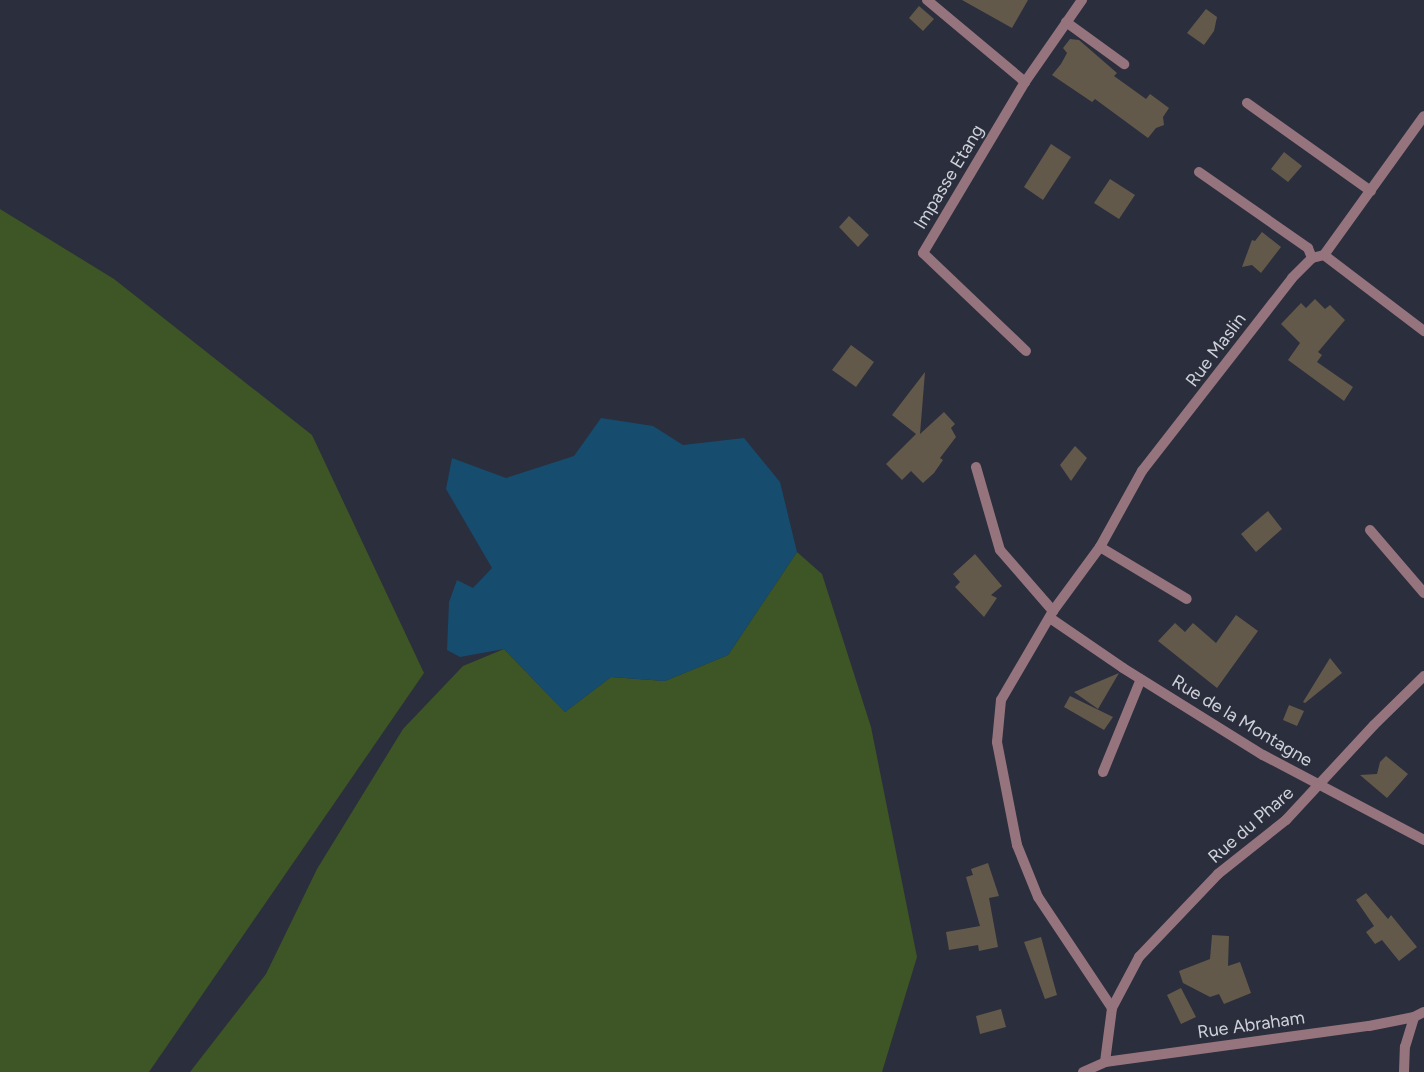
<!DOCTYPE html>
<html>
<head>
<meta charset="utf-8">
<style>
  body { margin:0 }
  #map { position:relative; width:1424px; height:1072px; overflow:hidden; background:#2b2e3c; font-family:Figtree,sans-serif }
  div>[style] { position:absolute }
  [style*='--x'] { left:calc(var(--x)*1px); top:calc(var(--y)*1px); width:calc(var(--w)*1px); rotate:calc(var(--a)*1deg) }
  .green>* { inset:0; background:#3e5525 }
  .water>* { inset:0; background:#164c6e }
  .building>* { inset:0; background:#63594b }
  .service>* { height:10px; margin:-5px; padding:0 5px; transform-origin:5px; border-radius:5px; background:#96747d }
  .minor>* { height:10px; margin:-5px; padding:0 5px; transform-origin:5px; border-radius:5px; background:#96747d }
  span { translate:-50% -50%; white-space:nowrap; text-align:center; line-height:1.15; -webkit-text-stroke:4px #2b2e3c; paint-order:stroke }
  .street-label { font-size:18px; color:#ced1da }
</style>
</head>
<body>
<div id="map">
  <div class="green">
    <div style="clip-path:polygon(0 209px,114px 279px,312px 435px,424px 673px,149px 1072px,0 1072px)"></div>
    <div style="clip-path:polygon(797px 552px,822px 574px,871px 727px,917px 957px,882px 1072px,190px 1072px,266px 974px,317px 869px,403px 729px,463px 666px,504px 649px,565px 712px,611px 677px,665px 681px,728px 655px)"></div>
  </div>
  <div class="water">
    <div style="clip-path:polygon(601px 418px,653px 426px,683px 445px,744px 438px,780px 482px,797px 552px,728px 655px,665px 681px,611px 677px,565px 712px,504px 649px,460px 657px,447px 650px,449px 602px,457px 580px,473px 588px,492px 568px,446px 489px,452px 458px,506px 478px,574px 456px)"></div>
  </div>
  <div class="building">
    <div style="clip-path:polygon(962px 0,1028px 0,1012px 28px)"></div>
    <div style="clip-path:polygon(919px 6px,934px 19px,923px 31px,909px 18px)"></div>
    <div style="clip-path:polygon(1206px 9px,1217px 17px,1214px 31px,1204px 45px,1187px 33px)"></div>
    <div style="clip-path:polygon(1070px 39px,1079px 40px,1117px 73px,1114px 76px,1146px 99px,1150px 94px,1169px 108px,1163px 117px,1164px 125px,1156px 128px,1148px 138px,1095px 99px,1092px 102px,1052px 75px,1061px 64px,1067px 53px,1063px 48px)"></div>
    <div style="clip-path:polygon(1051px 144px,1071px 157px,1043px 200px,1024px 187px)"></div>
    <div style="clip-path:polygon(1284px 152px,1302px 166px,1288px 182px,1271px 169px)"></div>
    <div style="clip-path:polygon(1110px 179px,1135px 195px,1119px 219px,1094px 203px)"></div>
    <div style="clip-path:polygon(849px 216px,869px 235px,858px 247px,839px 227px)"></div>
    <div style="clip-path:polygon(1262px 232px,1281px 247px,1261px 273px,1252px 265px,1242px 267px,1252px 240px,1255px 241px)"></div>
    <div style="clip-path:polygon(1315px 299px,1325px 309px,1330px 305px,1345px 320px,1318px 352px,1322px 355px,1317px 362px,1353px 387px,1344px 401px,1288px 360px,1300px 343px,1281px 324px,1301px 303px,1306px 308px)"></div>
    <div style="clip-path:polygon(851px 345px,874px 362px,856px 387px,832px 370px)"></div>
    <div style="clip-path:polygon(925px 372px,920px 434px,944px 412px,955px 424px,951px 428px,956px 437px,940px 458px,943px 460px,934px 473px,923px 483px,911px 471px,902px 480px,886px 464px,916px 434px,892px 415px)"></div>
    <div style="clip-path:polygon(1075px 446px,1087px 458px,1071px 481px,1060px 465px)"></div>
    <div style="clip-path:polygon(1268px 511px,1282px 529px,1256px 552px,1241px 534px)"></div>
    <div style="clip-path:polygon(975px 554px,1002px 586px,991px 595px,997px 598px,984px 617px,955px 587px,960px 582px,953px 574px)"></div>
    <div style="clip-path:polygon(1236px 615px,1258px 631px,1217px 688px,1158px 641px,1175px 623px,1185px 632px,1193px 623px,1216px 643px)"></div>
    <div style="clip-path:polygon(1330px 658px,1342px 673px,1305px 703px,1303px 702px)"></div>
    <div style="clip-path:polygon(1119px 673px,1098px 709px,1074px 692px)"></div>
    <div style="clip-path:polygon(1070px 696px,1113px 717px,1104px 730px,1064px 707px)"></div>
    <div style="clip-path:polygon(1289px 705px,1304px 711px,1297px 726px,1283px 720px)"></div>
    <div style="clip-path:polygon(1386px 756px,1408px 774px,1387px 798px,1360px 775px,1377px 774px,1380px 762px)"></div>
    <div style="clip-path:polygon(988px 863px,999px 896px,989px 898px,998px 947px,979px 951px,978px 945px,949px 950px,946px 932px,980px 926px,966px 877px,973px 875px,971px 869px)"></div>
    <div style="clip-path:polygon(1366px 893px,1388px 919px,1391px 915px,1417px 947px,1399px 961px,1382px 940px,1375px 944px,1366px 932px,1374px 926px,1356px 900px)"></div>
    <div style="clip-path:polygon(1212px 935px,1229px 936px,1228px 966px,1240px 962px,1251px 993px,1224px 1004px,1219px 994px,1210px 997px,1183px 983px,1179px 971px,1210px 959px)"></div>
    <div style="clip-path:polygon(1041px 937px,1057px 995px,1045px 999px,1024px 942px)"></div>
    <div style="clip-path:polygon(1181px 988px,1196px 1017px,1181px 1024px,1167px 995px)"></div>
    <div style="clip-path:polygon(1001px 1009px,1006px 1027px,980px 1034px,976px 1016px)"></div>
  </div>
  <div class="service">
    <div style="--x:927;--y:0;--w:128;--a:39.9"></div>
    <div style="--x:1066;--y:22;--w:72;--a:35.9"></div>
    <div style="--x:1247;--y:103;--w:152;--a:35.4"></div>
    <div style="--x:976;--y:467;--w:86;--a:73.9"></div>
    <div style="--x:1000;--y:550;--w:81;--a:49"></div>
    <div style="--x:1370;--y:530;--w:83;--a:49.4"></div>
    <div style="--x:1100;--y:547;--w:101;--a:30.9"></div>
    <div style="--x:1103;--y:772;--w:100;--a:-67.8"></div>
  </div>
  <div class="minor">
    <div style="--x:1199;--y:172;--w:133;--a:34.9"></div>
    <div style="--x:1308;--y:248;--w:11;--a:68"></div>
    <div style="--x:1324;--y:255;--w:126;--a:37.2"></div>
    <div style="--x:1026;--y:351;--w:142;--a:-136.4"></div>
    <div style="--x:923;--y:253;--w:199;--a:-59.2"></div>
    <div style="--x:1025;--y:82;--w:100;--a:-55.2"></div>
    <div style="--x:1050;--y:618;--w:88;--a:34.4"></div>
    <div style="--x:1123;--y:668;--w:165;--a:31.9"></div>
    <div style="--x:1263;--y:755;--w:182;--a:27.8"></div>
    <div style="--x:1112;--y:1008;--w:58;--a:-62.1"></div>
    <div style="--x:1139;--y:957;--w:115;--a:-46.4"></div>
    <div style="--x:1218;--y:874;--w:87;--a:-38.5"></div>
    <div style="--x:1286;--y:820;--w:129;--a:-47.2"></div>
    <div style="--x:1374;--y:725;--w:70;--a:-44.4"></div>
    <div style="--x:1105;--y:1062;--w:54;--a:-82.6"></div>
    <div style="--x:1112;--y:1008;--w:133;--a:-123.7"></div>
    <div style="--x:1038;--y:897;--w:56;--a:-112"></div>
    <div style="--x:1017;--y:845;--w:105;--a:-101"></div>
    <div style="--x:997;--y:742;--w:42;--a:-84.6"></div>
    <div style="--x:1001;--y:700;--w:103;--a:-59.7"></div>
    <div style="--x:1053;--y:611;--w:79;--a:-53.7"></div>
    <div style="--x:1100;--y:547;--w:87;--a:-61.1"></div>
    <div style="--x:1142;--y:471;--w:244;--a:-52.1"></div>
    <div style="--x:1292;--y:278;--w:28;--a:-45"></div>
    <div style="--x:1312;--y:258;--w:12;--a:-14"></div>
    <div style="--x:1324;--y:255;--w:171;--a:-54.3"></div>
    <div style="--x:1083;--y:1072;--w:24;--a:-24"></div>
    <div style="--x:1105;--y:1062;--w:266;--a:-7.8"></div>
    <div style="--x:1369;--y:1026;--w:46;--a:-11.3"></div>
    <div style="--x:1414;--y:1017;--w:11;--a:-27"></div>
    <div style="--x:1404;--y:1072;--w:25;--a:-88"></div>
    <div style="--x:1405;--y:1047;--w:31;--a:-73"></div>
  </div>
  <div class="street-label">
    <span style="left:949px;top:177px;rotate:-59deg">Impasse Etang</span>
    <span style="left:1216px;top:350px;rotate:-53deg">Rue Maslin</span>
    <span style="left:1242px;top:721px;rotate:31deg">Rue de la Montagne</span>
    <span style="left:1251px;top:825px;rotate:-41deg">Rue du Phare</span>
    <span style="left:1251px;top:1025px;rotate:-8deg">Rue Abraham</span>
  </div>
</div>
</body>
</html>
